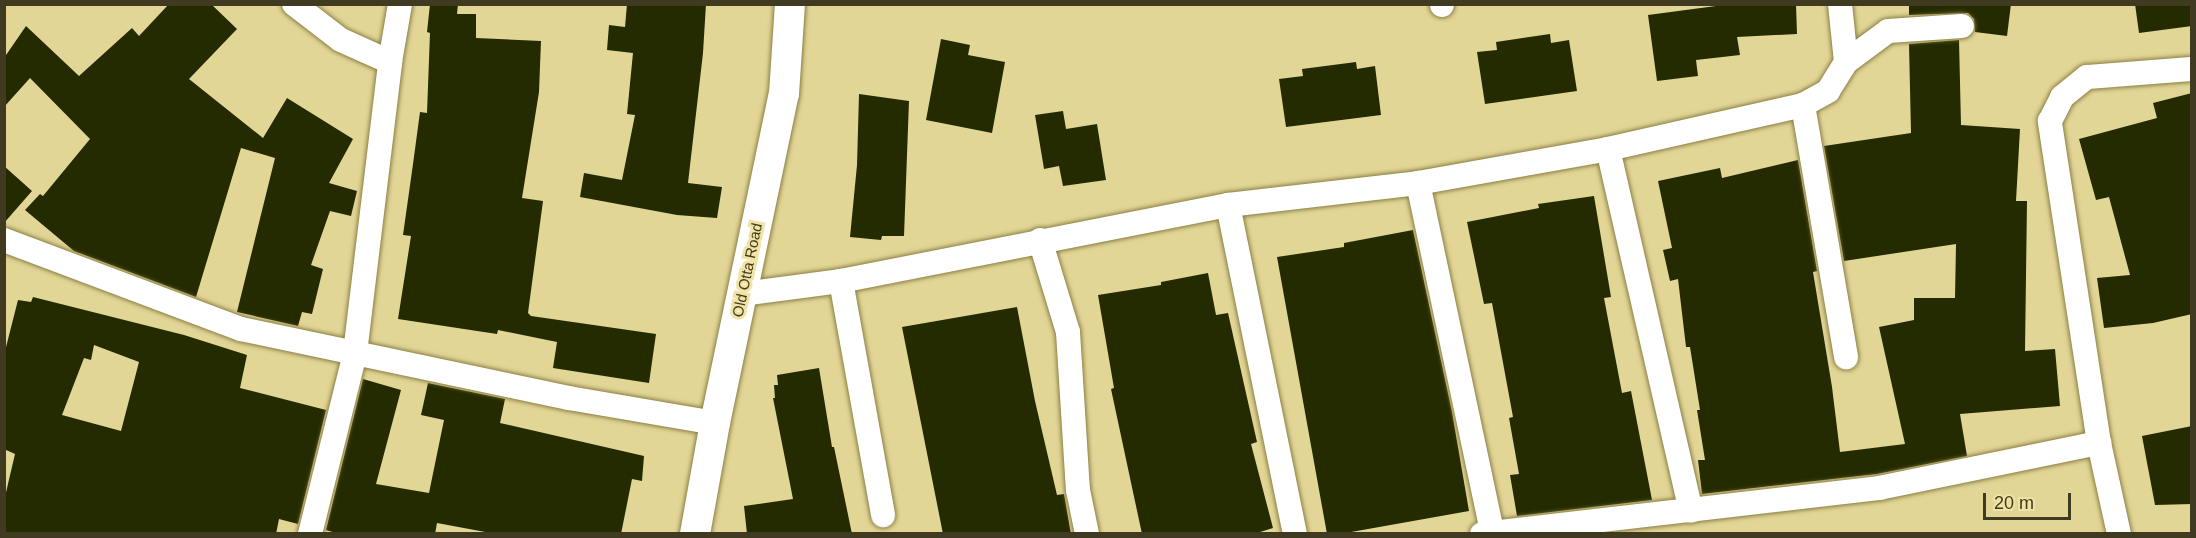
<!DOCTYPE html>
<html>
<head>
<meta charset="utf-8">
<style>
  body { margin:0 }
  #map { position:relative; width:2196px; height:538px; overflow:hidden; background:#e2d697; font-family:Helvetica,sans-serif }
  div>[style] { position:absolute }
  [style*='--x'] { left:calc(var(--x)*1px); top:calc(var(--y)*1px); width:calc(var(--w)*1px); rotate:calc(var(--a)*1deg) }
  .building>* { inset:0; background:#242b00 }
  .roads { filter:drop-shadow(0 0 2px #8b7f43) drop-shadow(0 0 2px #8b7f43) }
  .minor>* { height:24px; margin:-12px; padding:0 12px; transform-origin:12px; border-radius:12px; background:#fff }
  .tertiary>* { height:30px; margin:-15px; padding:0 15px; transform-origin:15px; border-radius:15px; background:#fff }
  span { translate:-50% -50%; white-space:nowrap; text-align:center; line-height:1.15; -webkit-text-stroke:6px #f0e3a3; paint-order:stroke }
  .street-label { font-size:15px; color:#3f3a20 }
  .frame { position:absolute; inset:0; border:6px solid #3f3a20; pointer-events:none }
  .scale { position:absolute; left:1983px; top:493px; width:88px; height:27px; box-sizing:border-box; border:3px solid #3f3a20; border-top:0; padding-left:8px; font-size:18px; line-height:21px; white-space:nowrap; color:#3f3a20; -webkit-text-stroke:4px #f0e3a3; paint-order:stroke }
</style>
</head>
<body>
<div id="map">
  <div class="building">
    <div style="clip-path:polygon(169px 4px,211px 4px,237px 29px,189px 79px,263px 138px,287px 98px,353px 139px,329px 183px,357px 191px,351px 216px,330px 211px,311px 265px,323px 269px,312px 314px,302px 312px,298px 326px,237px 312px,275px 158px,241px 148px,196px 297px,74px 251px,25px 210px,40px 194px,43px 196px,90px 139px,30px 78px,4px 107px,4px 58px,26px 26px,79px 76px,132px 28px,139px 36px)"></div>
    <div style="clip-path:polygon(430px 4px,458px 4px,457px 14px,476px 14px,476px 38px,541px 41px,539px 92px,522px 198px,543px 201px,528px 313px,531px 316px,656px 334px,649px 383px,553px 368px,557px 342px,498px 330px,497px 334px,398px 319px,411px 236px,403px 235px,413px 164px,420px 112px,427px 113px,430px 33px,427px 32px)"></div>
    <div style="clip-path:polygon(627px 4px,706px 4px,703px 53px,688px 183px,722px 187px,717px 218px,677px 215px,580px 197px,584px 173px,622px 180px,635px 115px,627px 114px,633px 53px,607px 50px,609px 25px,625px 27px)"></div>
    <div style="clip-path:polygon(1731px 4px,1796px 4px,1797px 34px,1737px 37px,1740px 55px,1696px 60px,1698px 76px,1657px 81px,1648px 15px)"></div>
    <div style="clip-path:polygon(1909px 4px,2011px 4px,2007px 36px,1975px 32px,1974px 19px,1968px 13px,1909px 15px)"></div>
    <div style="clip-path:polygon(2135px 4px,2192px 4px,2192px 26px,2139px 33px)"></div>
    <div style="clip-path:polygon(1550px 34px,1551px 43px,1569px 40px,1577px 91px,1485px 104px,1477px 52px,1497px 50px,1496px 42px)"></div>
    <div style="clip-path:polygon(941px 39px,970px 45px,968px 55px,1005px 62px,992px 133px,926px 120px)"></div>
    <div style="clip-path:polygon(1959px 40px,1961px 125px,2020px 129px,2016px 201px,2027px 201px,2025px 351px,2055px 349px,2060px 406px,1960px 414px,1967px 456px,1877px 474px,1702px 494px,1698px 460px,1705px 460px,1697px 410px,1700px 410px,1690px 347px,1686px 347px,1678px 279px,1670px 281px,1663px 250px,1672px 248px,1658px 181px,1720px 168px,1722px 178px,1798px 160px,1817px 271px,1813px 272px,1832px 387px,1840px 452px,1905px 444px,1879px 327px,1914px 320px,1914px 298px,1955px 298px,1956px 244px,1844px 261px,1824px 146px,1911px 133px,1909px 44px)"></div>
    <div style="clip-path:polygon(1356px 62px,1357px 69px,1375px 66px,1381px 115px,1286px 127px,1279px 79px,1303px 76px,1302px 69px)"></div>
    <div style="clip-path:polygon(2192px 93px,2192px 314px,2153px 323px,2104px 328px,2097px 278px,2130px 275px,2109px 197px,2096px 200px,2079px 139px,2157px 118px,2153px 103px)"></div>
    <div style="clip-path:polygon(859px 94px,909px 101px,904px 236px,882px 236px,881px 240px,850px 237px,857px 165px)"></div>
    <div style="clip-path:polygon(1063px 111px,1066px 129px,1097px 124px,1106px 180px,1063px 186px,1059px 166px,1044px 169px,1035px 115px)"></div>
    <div style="clip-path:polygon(4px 166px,32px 191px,4px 223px)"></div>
    <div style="clip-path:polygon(1594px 196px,1611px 297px,1604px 298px,1622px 393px,1631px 391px,1652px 500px,1517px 516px,1510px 475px,1519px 474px,1509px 418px,1513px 417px,1492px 303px,1484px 304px,1467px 222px,1539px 208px,1538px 204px)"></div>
    <div style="clip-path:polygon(1413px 230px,1452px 412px,1469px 511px,1340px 534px,1327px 534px,1277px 257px,1344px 247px,1344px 243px)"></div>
    <div style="clip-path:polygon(1208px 273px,1216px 315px,1228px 313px,1257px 442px,1251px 444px,1273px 528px,1254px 534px,1142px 534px,1111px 389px,1114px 388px,1098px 295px,1161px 285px,1161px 282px)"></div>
    <div style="clip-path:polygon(evenodd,33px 297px,184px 335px,247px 355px,240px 388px,326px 410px,298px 524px,279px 519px,276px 534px,4px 534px,4px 501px,15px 454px,4px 449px,4px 355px,18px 300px,31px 302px,33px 297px,94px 345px,139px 362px,121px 431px,62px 415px,84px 358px,91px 360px,94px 345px)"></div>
    <div style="clip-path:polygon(1017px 307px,1035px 401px,1057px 495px,1064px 494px,1071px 534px,943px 534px,902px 327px)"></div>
    <div style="clip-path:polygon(819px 368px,832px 447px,834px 447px,852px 534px,747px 534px,744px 506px,793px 499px,773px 398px,775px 398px,774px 385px,778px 385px,777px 375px)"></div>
    <div style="clip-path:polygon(363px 379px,401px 390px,376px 484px,429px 493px,444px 420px,421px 415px,428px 383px,505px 399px,500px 423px,644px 456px,642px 481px,632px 479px,621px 534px,496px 534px,437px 523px,435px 534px,339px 534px,326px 530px)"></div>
    <div style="clip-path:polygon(2192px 426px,2192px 504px,2155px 505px,2142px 436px)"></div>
  </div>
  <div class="roads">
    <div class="minor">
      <div style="--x:294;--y:4;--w:59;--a:37.5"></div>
      <div style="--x:341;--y:40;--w:54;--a:24.2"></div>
      <div style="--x:1442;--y:4;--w:1;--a:90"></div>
      <div style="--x:1846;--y:62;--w:52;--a:-36.4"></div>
      <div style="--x:1888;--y:31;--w:74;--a:-3.9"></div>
      <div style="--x:1803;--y:105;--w:256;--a:80.3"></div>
      <div style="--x:1608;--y:149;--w:371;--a:77.1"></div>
      <div style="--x:1418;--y:183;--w:357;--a:78"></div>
      <div style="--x:1228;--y:205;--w:336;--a:78.5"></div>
      <div style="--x:4;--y:240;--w:253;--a:20.6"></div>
      <div style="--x:241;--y:329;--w:335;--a:11.9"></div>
      <div style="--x:569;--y:398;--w:148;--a:9.7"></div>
      <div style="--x:1040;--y:240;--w:96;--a:73.1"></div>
      <div style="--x:1068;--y:332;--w:158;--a:86.4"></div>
      <div style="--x:1078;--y:490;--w:45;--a:78.4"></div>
      <div style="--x:841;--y:281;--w:238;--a:79.8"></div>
      <div style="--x:742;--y:294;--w:100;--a:-7.5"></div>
      <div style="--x:841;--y:281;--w:394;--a:-11.1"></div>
      <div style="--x:1228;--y:205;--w:191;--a:-6.6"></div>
      <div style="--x:1418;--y:183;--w:193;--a:-10.1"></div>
      <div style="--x:1608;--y:149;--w:200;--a:-12.7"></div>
      <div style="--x:1803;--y:105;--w:29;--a:-29"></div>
      <div style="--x:1828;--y:91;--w:34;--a:-58"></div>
      <div style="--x:1846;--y:62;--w:58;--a:-95.9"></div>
      <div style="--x:310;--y:534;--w:187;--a:-76"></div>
      <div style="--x:355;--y:353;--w:293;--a:-83.1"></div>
      <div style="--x:390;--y:62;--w:59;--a:-80.2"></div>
      <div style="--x:1482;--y:534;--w:400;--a:-6.6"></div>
      <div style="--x:1879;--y:488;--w:225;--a:-11.6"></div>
      <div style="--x:2119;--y:534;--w:93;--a:-102.4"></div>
      <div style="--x:2099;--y:443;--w:326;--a:-98.7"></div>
      <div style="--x:2050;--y:121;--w:27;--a:-63"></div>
      <div style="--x:2062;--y:97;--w:32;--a:-39"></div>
      <div style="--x:2087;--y:77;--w:105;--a:-4.4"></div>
    </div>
    <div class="tertiary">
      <div style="--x:695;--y:534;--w:113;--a:-79.8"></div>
      <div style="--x:715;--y:423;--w:336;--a:-78.2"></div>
      <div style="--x:784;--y:94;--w:90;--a:-86.2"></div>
    </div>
  </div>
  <div class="street-label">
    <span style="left:747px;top:270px;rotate:-78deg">Old Otta Road</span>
  </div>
  <div class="frame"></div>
  <div class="scale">20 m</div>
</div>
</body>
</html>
